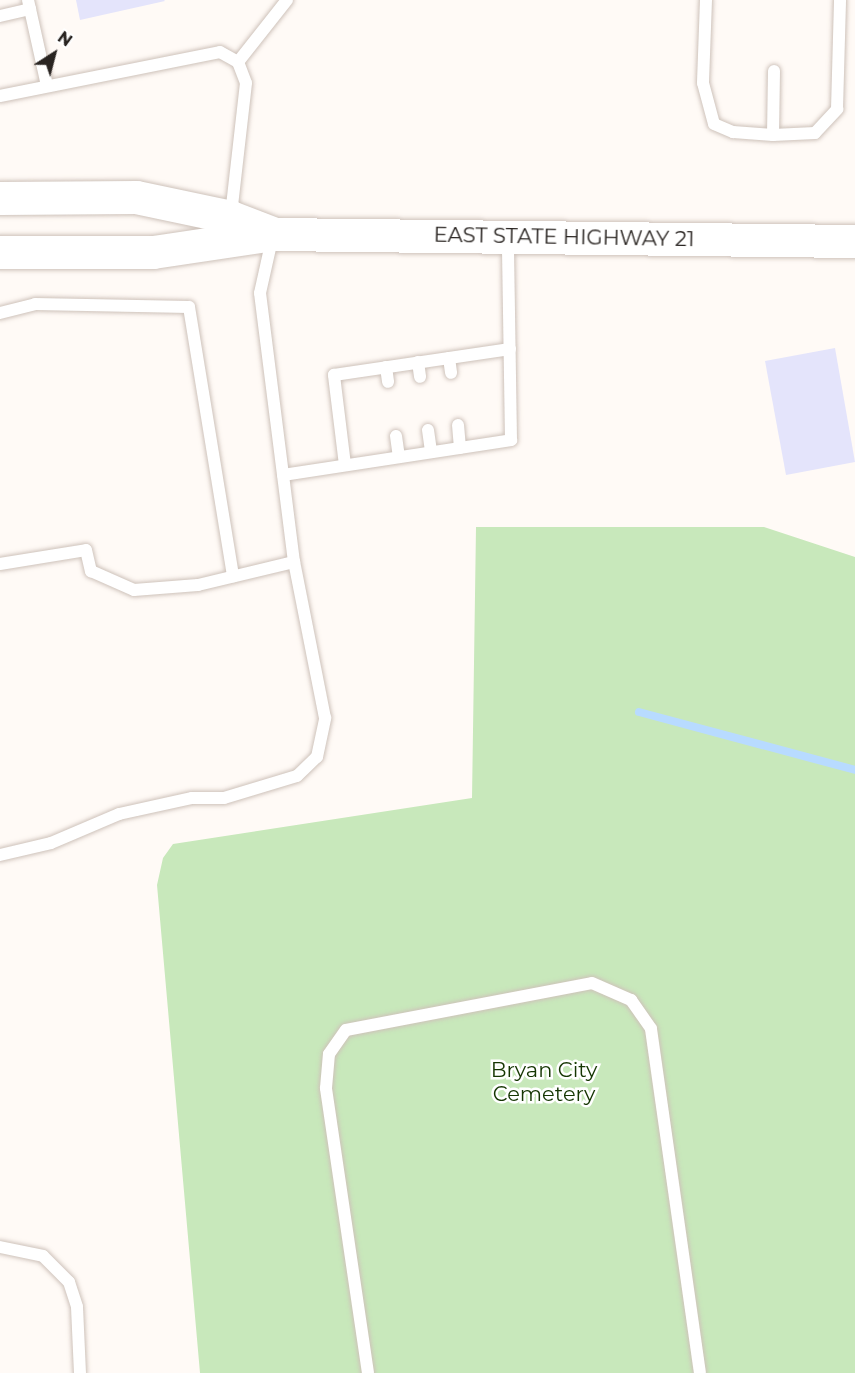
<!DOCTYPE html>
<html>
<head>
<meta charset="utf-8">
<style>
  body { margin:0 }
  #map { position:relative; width:855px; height:1373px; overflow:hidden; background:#fffaf6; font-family:Montserrat,sans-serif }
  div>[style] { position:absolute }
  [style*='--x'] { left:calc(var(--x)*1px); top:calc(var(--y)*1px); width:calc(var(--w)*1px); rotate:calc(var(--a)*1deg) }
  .green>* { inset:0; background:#c8e8bb }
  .stream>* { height:8px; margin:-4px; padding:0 4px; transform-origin:4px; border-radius:4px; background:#b8dbff }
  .building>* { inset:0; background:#e4e4fb }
  .roads { filter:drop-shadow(0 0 2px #cec2ba) drop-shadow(0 0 2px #cec2ba) }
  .lane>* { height:12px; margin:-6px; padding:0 6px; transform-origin:6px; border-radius:6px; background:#fff }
  .highway>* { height:33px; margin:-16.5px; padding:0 16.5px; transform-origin:16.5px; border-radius:16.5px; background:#fff }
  span { translate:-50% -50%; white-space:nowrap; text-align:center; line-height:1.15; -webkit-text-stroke:5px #fff; paint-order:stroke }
  .street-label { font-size:21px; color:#292421 }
  .park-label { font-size:21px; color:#153602 }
  .north { position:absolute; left:24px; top:24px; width:60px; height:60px; -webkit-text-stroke:4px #fff; paint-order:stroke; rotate:36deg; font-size:16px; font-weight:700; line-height:24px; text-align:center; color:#292421 }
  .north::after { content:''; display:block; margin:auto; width:21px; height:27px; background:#292421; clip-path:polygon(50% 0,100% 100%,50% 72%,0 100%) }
</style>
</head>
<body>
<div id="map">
  <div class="green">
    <div style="clip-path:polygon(476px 527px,764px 527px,855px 557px,855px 1373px,200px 1373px,157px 885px,163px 858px,173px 844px,472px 798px)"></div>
  </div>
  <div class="stream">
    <div style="--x:639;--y:712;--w:224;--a:15"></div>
  </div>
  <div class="building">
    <div style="clip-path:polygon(76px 0,164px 0,165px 1px,80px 20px)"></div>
    <div style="clip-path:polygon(835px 348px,855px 462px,786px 475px,765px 361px)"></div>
  </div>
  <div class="roads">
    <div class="lane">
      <div style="--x:28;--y:0;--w:88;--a:77.5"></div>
      <div style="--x:706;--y:0;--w:83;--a:92.1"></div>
      <div style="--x:703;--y:83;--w:42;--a:75"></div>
      <div style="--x:714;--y:124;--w:21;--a:23"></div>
      <div style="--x:733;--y:132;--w:40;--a:4.3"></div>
      <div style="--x:773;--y:135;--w:42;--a:-2.7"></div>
      <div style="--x:815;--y:133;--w:33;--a:-47"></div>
      <div style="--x:837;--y:109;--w:109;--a:-88.4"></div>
      <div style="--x:0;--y:16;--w:31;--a:-13"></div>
      <div style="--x:238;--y:62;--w:79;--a:-51.7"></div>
      <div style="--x:0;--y:96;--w:224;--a:-11.3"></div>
      <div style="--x:220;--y:52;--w:21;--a:29"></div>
      <div style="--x:238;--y:62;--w:22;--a:69"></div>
      <div style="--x:246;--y:83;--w:133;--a:96.5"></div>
      <div style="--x:773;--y:135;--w:64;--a:-89.1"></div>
      <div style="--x:0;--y:313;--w:36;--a:-14"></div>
      <div style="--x:35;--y:304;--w:154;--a:1.1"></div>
      <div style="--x:189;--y:307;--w:273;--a:80.7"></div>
      <div style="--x:449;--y:358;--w:15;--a:82"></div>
      <div style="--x:418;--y:362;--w:15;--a:82"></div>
      <div style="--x:386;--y:367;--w:15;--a:82"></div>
      <div style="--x:458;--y:425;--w:23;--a:85"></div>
      <div style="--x:428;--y:430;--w:22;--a:82"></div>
      <div style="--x:396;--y:436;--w:21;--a:82"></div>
      <div style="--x:345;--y:465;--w:91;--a:-97"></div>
      <div style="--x:334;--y:375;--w:178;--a:-8.4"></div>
      <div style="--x:283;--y:475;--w:231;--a:-8.7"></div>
      <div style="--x:511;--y:440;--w:202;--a:-90.9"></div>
      <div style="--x:0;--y:564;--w:87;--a:-9.2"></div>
      <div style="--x:86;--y:550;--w:22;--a:77"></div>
      <div style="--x:91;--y:571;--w:47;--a:23.8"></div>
      <div style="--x:134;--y:590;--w:64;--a:-4.5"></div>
      <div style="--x:198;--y:585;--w:99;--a:-13.5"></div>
      <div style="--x:294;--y:562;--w:271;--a:-97.2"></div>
      <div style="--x:260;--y:293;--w:59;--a:-77.4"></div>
      <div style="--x:0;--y:855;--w:52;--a:-13.2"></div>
      <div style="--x:51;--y:843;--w:74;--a:-23.1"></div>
      <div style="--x:119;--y:814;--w:75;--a:-12.4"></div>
      <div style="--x:192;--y:798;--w:32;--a:0"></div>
      <div style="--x:224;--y:798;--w:76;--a:-16.8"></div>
      <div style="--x:297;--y:776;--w:28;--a:-44"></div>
      <div style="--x:317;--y:757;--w:40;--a:-78"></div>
      <div style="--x:325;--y:718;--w:159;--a:-101.2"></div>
      <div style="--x:0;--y:1247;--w:44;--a:11.8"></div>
      <div style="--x:43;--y:1256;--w:37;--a:45"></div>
      <div style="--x:69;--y:1282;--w:26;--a:72"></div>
      <div style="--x:77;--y:1307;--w:66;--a:87.4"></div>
      <div style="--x:368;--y:1373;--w:288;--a:-98.4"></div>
      <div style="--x:326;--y:1088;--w:34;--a:-85"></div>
      <div style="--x:329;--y:1054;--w:29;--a:-55"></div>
      <div style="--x:346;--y:1030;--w:250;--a:-10.8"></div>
      <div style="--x:592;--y:983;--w:43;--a:23.6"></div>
      <div style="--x:631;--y:1000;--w:35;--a:55"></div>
      <div style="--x:651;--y:1029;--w:347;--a:81.9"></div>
    </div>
    <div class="highway">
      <div style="--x:0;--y:198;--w:136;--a:-0.4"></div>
      <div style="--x:136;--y:197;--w:97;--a:11.9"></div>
      <div style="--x:231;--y:217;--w:44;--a:21.3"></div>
      <div style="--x:0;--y:252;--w:153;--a:0"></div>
      <div style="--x:153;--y:252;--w:122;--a:-8.5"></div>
      <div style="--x:274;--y:234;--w:581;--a:0.69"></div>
    </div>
  </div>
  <div class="street-label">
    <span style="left:564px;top:237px;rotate:1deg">EAST STATE HIGHWAY 21</span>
  </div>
  <div class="park-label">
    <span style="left:544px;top:1082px">Bryan City<br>Cemetery</span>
  </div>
  <div class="north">N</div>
</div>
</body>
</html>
